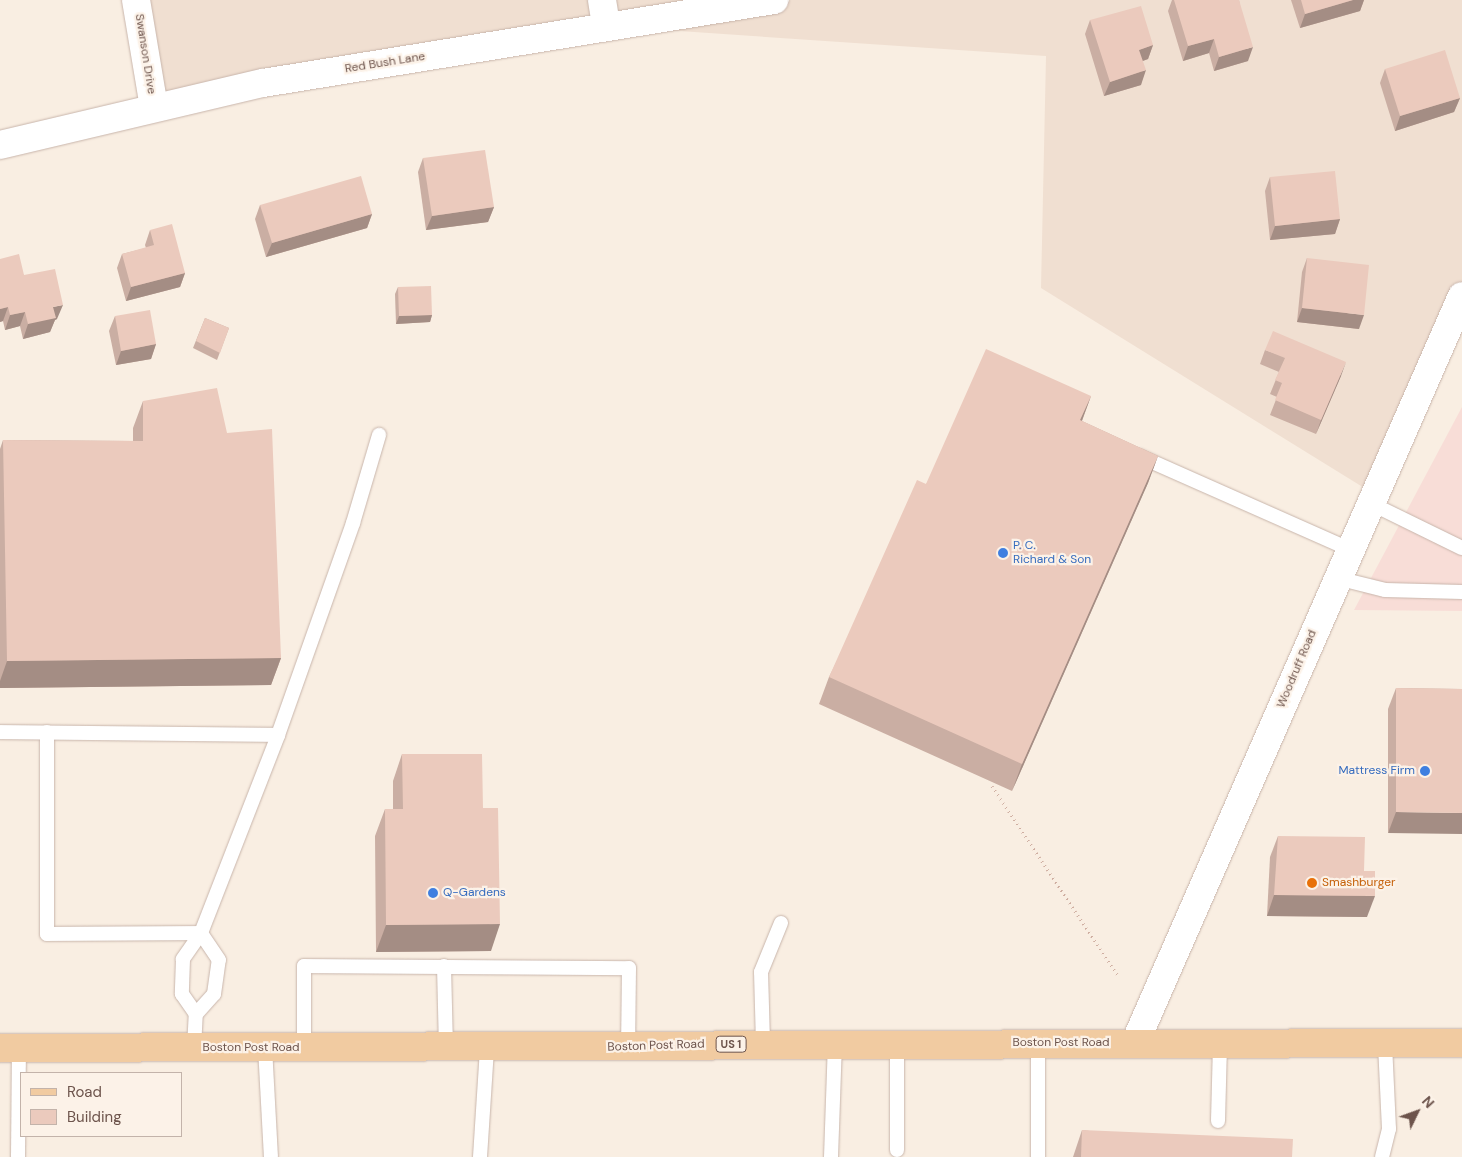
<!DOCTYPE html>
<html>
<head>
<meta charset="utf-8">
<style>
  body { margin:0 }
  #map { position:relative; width:1462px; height:1157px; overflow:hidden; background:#f9eee2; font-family:"DM Sans",sans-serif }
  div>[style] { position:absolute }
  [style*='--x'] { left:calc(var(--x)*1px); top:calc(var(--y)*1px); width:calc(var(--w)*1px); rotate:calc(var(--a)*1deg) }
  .residential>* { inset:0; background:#f0dfd1 }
  .commercial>* { inset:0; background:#f8ddd7 }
  .path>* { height:3px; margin-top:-1.5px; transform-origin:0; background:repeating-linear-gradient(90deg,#cfaea1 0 1px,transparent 0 5px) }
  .roads { filter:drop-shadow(0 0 1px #c8b5ab) drop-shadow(0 0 1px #c8b5ab) }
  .lane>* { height:14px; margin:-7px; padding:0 7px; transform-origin:7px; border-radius:7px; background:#fff }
  .street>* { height:28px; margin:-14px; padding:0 14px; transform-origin:14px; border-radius:14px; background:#fff }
  .secondary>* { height:28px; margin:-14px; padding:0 14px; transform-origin:14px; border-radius:14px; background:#fff }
  .primary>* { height:28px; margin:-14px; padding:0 14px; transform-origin:14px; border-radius:14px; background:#f1cba1 }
  .wall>* { inset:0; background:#caaea3 }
  .shaded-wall>* { inset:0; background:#a48d84 }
  .building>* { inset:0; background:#ebcabd }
  .dots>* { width:14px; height:14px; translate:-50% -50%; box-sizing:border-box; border:2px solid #fcf2e8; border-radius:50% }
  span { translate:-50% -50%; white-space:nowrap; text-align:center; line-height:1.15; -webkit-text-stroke:4.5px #fcf2e8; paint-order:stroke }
  .shield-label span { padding:1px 4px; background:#fcf2e8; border:1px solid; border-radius:4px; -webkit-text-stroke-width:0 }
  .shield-label { font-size:11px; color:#6d544c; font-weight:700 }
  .street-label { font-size:12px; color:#6d544c }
  .shop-label { font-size:12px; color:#366cbe }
  .left { translate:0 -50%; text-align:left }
  .right { translate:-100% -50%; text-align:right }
  .food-label { font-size:12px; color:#c56008 }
  .legend { position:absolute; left:20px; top:1072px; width:162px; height:65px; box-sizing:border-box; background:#fcf2e8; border:1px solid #c3b3aa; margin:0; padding:6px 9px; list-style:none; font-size:15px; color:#6d544c }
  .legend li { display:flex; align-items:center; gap:10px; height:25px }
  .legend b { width:25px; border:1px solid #c3b3aa }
  .north { position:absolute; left:1392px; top:1087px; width:50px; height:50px; -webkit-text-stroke:4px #fcf2e8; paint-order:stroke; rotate:48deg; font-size:14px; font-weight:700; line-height:20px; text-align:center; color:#6d544c }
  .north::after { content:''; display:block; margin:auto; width:18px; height:22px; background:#6d544c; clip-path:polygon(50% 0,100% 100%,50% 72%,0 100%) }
</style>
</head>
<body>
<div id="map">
  <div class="residential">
    <div style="clip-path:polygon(136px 0,1462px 0,1462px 296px,1374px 494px,1041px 288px,1046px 56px,606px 26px,154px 108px)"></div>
  </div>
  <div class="commercial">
    <div style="clip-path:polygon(1462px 407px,1462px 611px,1354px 610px)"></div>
  </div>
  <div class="path">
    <div style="--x:992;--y:786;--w:226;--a:56.4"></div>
  </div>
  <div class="roads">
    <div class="lane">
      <div style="--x:1139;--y:456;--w:230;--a:23.9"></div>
      <div style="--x:1370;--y:503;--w:102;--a:26.1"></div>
      <div style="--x:1337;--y:578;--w:49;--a:14"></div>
      <div style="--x:1385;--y:590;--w:77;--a:1.5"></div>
      <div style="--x:0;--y:732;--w:278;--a:0.6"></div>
      <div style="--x:47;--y:732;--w:202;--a:90"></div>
      <div style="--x:47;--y:934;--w:154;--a:-0.4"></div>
      <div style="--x:201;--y:933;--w:212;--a:-68.7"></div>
      <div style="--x:278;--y:735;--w:225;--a:-70.5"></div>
      <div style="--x:353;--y:523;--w:92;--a:-73.5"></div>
      <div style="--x:444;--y:966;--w:83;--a:88.6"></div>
      <div style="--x:763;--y:1043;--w:71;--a:-91.6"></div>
      <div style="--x:761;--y:972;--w:53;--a:-67.8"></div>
      <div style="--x:1038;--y:1043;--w:114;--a:90"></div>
      <div style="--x:265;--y:1047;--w:110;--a:86.9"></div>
      <div style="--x:194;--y:1048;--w:34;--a:-87"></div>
      <div style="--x:196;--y:1014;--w:27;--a:-48"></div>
      <div style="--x:214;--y:994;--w:34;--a:-82"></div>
      <div style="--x:219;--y:960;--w:32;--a:-124"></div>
      <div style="--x:201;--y:933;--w:32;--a:125"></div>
      <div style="--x:183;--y:959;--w:35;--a:92"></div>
      <div style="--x:182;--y:994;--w:24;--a:55"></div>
      <div style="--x:304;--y:1048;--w:82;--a:-90"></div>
      <div style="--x:304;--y:966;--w:325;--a:0.4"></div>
      <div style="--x:629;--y:968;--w:80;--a:90.7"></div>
      <div style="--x:1218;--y:1121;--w:78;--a:-88.5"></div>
      <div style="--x:897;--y:1150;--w:107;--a:-90"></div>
      <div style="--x:18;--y:1157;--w:109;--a:-89.5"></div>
      <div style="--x:480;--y:1157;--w:109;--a:-86.3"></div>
      <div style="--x:831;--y:1157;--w:114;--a:-88"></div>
      <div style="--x:1382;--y:1157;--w:29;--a:-76"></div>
      <div style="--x:1389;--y:1129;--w:86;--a:-92.7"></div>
    </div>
    <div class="street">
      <div style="--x:136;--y:0;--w:109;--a:80.5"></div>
      <div style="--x:602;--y:0;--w:26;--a:81"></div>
      <div style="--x:1135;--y:1043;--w:815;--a:-66.36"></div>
    </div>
    <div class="secondary">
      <div style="--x:0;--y:145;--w:270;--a:-13.3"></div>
      <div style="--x:263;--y:83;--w:518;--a:-9.23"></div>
    </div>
    <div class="primary">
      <div style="--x:0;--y:1048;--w:1462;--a:-0.2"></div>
    </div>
  </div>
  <div class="wall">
    <div style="clip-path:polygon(1172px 0,1239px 0,1248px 61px,1214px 71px,1209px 53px,1183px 61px,1168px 11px)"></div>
    <div style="clip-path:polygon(1291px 0,1364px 0,1360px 11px,1300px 28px)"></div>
    <div style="clip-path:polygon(1090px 20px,1153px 45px,1148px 59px,1143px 61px,1141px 85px,1104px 96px,1085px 34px)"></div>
    <div style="clip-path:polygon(1385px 69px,1460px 98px,1454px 112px,1395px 131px,1380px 83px)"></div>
    <div style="clip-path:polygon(423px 158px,494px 207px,488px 222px,426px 230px,418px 172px)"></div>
    <div style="clip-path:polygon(1270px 177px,1340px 219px,1335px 234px,1270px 240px,1265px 191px)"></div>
    <div style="clip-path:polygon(260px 205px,372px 214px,367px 228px,266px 257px,255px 219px)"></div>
    <div style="clip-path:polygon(150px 230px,185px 273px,180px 287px,126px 301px,117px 268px,122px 254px,146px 248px,145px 245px)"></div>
    <div style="clip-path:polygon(1307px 258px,1359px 329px,1297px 322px,1302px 272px)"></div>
    <div style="clip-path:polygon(0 259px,24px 275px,57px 319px,55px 320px,50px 332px,23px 339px,20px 326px,5px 330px,3px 321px,0 322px)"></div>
    <div style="clip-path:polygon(398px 287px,432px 315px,430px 322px,396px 324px,395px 294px)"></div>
    <div style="clip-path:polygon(115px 316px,156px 344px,151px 359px,116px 365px,109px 331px)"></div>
    <div style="clip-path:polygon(205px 318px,229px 328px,217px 360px,193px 348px)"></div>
    <div style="clip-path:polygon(1265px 350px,1341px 376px,1316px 434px,1270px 415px,1277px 397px,1270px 394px,1279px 372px,1260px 364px)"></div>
    <div style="clip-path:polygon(1091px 396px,1082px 421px,1158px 456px,1148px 483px,1012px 791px,819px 704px,829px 677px,926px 484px)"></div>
    <div style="clip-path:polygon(143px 401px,227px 433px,281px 658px,271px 685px,0 688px,0 449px,3px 440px,133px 441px,133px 428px)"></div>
    <div style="clip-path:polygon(1396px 688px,1462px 689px,1388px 833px,1388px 709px)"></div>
    <div style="clip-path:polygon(402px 754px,483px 808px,491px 951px,376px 952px,375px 836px,385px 809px,393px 809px,393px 781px)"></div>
    <div style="clip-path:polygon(1278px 836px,1364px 871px,1367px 917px,1267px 916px,1270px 857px)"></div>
    <div style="clip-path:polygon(1082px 1130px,1292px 1157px,1073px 1157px)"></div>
  </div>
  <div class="shaded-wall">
    <div style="clip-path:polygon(1353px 0,1364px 0,1360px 11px,1300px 28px,1305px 14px)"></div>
    <div style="clip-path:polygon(1214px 39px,1209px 53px,1183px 61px,1188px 46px)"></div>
    <div style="clip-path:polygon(1153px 45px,1148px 59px,1134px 64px,1139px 50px)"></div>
    <div style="clip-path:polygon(1253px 47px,1248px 61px,1214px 71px,1219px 57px)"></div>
    <div style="clip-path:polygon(1146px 70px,1141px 85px,1104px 96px,1110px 82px)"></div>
    <div style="clip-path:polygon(1460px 98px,1454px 112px,1395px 131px,1400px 116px)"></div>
    <div style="clip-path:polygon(494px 207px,488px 222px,426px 230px,432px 216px)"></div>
    <div style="clip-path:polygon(372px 214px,367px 228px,266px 257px,272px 243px)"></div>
    <div style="clip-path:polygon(1340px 219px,1335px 234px,1270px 240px,1275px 226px)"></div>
    <div style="clip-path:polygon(185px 273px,180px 287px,126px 301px,131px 287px)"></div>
    <div style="clip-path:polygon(63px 305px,57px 319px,55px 320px,50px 332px,23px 339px,28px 324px,53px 307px)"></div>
    <div style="clip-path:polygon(8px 307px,3px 321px,0 322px,0 309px)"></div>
    <div style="clip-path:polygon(1302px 308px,1364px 315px,1359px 329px,1297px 322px)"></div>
    <div style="clip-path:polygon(25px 312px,20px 326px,5px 330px,10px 315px)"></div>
    <div style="clip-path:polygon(432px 315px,430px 322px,396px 324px,399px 316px)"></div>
    <div style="clip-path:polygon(156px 344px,151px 359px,116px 365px,121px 351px)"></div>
    <div style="clip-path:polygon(1346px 362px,1341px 376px,1316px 434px,1321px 420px)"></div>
    <div style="clip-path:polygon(1091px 396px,1081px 423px,1080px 420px)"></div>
    <div style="clip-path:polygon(1158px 456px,1148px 483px,1012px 791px,1022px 764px)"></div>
    <div style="clip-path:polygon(281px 658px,271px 685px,0 688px,0 681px,7px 661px)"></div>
    <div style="clip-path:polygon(1396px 812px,1462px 813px,1462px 834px,1388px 833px)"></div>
    <div style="clip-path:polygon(1274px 895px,1375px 896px,1367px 917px,1267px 916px)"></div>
    <div style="clip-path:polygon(500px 924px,491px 951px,376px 952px,386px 925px)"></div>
  </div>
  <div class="building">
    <div style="clip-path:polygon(1174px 0,1239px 0,1253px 47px,1219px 57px,1214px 39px,1188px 46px)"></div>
    <div style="clip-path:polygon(1301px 0,1353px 0,1305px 14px)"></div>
    <div style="clip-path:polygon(1141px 6px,1153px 45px,1139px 50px,1146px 70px,1110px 82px,1090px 20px)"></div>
    <div style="clip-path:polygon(1445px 50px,1460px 98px,1400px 116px,1385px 69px)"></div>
    <div style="clip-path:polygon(485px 150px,494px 207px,432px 216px,423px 158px)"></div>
    <div style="clip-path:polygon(1335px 171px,1340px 219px,1275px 226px,1270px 177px)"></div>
    <div style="clip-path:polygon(361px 176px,372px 214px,272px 243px,260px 205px)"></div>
    <div style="clip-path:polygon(172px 224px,185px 273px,131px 287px,122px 254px,154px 245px,150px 230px)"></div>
    <div style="clip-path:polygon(19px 254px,24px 275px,55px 269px,63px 305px,53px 307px,56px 318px,28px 324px,25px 312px,10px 315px,8px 307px,0 309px,0 259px)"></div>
    <div style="clip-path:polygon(1307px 258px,1369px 265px,1364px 315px,1302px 308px)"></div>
    <div style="clip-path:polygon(431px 286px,432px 315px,399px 316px,398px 287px)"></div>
    <div style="clip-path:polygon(150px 310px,156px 344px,121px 351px,115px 316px)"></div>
    <div style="clip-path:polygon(205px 318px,229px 328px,220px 353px,196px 341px)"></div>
    <div style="clip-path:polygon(1273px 331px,1346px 362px,1321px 420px,1275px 400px,1282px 383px,1275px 380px,1285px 358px,1265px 350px)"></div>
    <div style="clip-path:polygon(986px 349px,1091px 396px,1080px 420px,1158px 456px,1022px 764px,829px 677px,917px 480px,926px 484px)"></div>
    <div style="clip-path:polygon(217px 388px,227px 433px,272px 429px,281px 658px,7px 661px,3px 440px,143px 441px,143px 401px)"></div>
    <div style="clip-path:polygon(1396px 688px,1462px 689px,1462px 813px,1396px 812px)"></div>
    <div style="clip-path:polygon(402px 754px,482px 754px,483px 808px,498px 808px,500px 924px,386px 925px,385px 809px,403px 809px)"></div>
    <div style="clip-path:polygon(1278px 836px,1365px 837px,1364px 871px,1375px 871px,1375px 896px,1274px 895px)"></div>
    <div style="clip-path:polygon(1082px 1130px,1293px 1139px,1292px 1157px,1081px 1157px)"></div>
  </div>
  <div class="dots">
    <div style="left:1003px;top:553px;background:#3f7fe0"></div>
    <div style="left:1425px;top:771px;background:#3f7fe0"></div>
    <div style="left:1312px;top:883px;background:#e8710a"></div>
    <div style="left:433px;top:893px;background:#3f7fe0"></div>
  </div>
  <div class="shield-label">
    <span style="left:731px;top:1044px">US 1</span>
  </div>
  <div class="street-label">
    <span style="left:145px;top:54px;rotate:81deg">Swanson Drive</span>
    <span style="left:385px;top:63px;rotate:-9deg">Red Bush Lane</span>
    <span style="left:1297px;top:669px;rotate:-67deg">Woodruff Road</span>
    <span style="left:1061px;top:1043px">Boston Post Road</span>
    <span style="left:656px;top:1046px;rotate:-2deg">Boston Post Road</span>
    <span style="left:251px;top:1048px">Boston Post Road</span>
  </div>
  <div class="shop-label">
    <span class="left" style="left:1013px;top:553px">P. C.<br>Richard &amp; Son</span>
    <span class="right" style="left:1415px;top:771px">Mattress Firm</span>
    <span class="left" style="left:443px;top:893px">Q-Gardens</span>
  </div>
  <div class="food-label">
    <span class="left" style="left:1322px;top:883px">Smashburger</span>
  </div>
  <ul class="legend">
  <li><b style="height:6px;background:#f1cba1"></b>Road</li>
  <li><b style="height:14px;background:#ebcabd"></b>Building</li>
  </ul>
  <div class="north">N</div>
</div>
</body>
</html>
